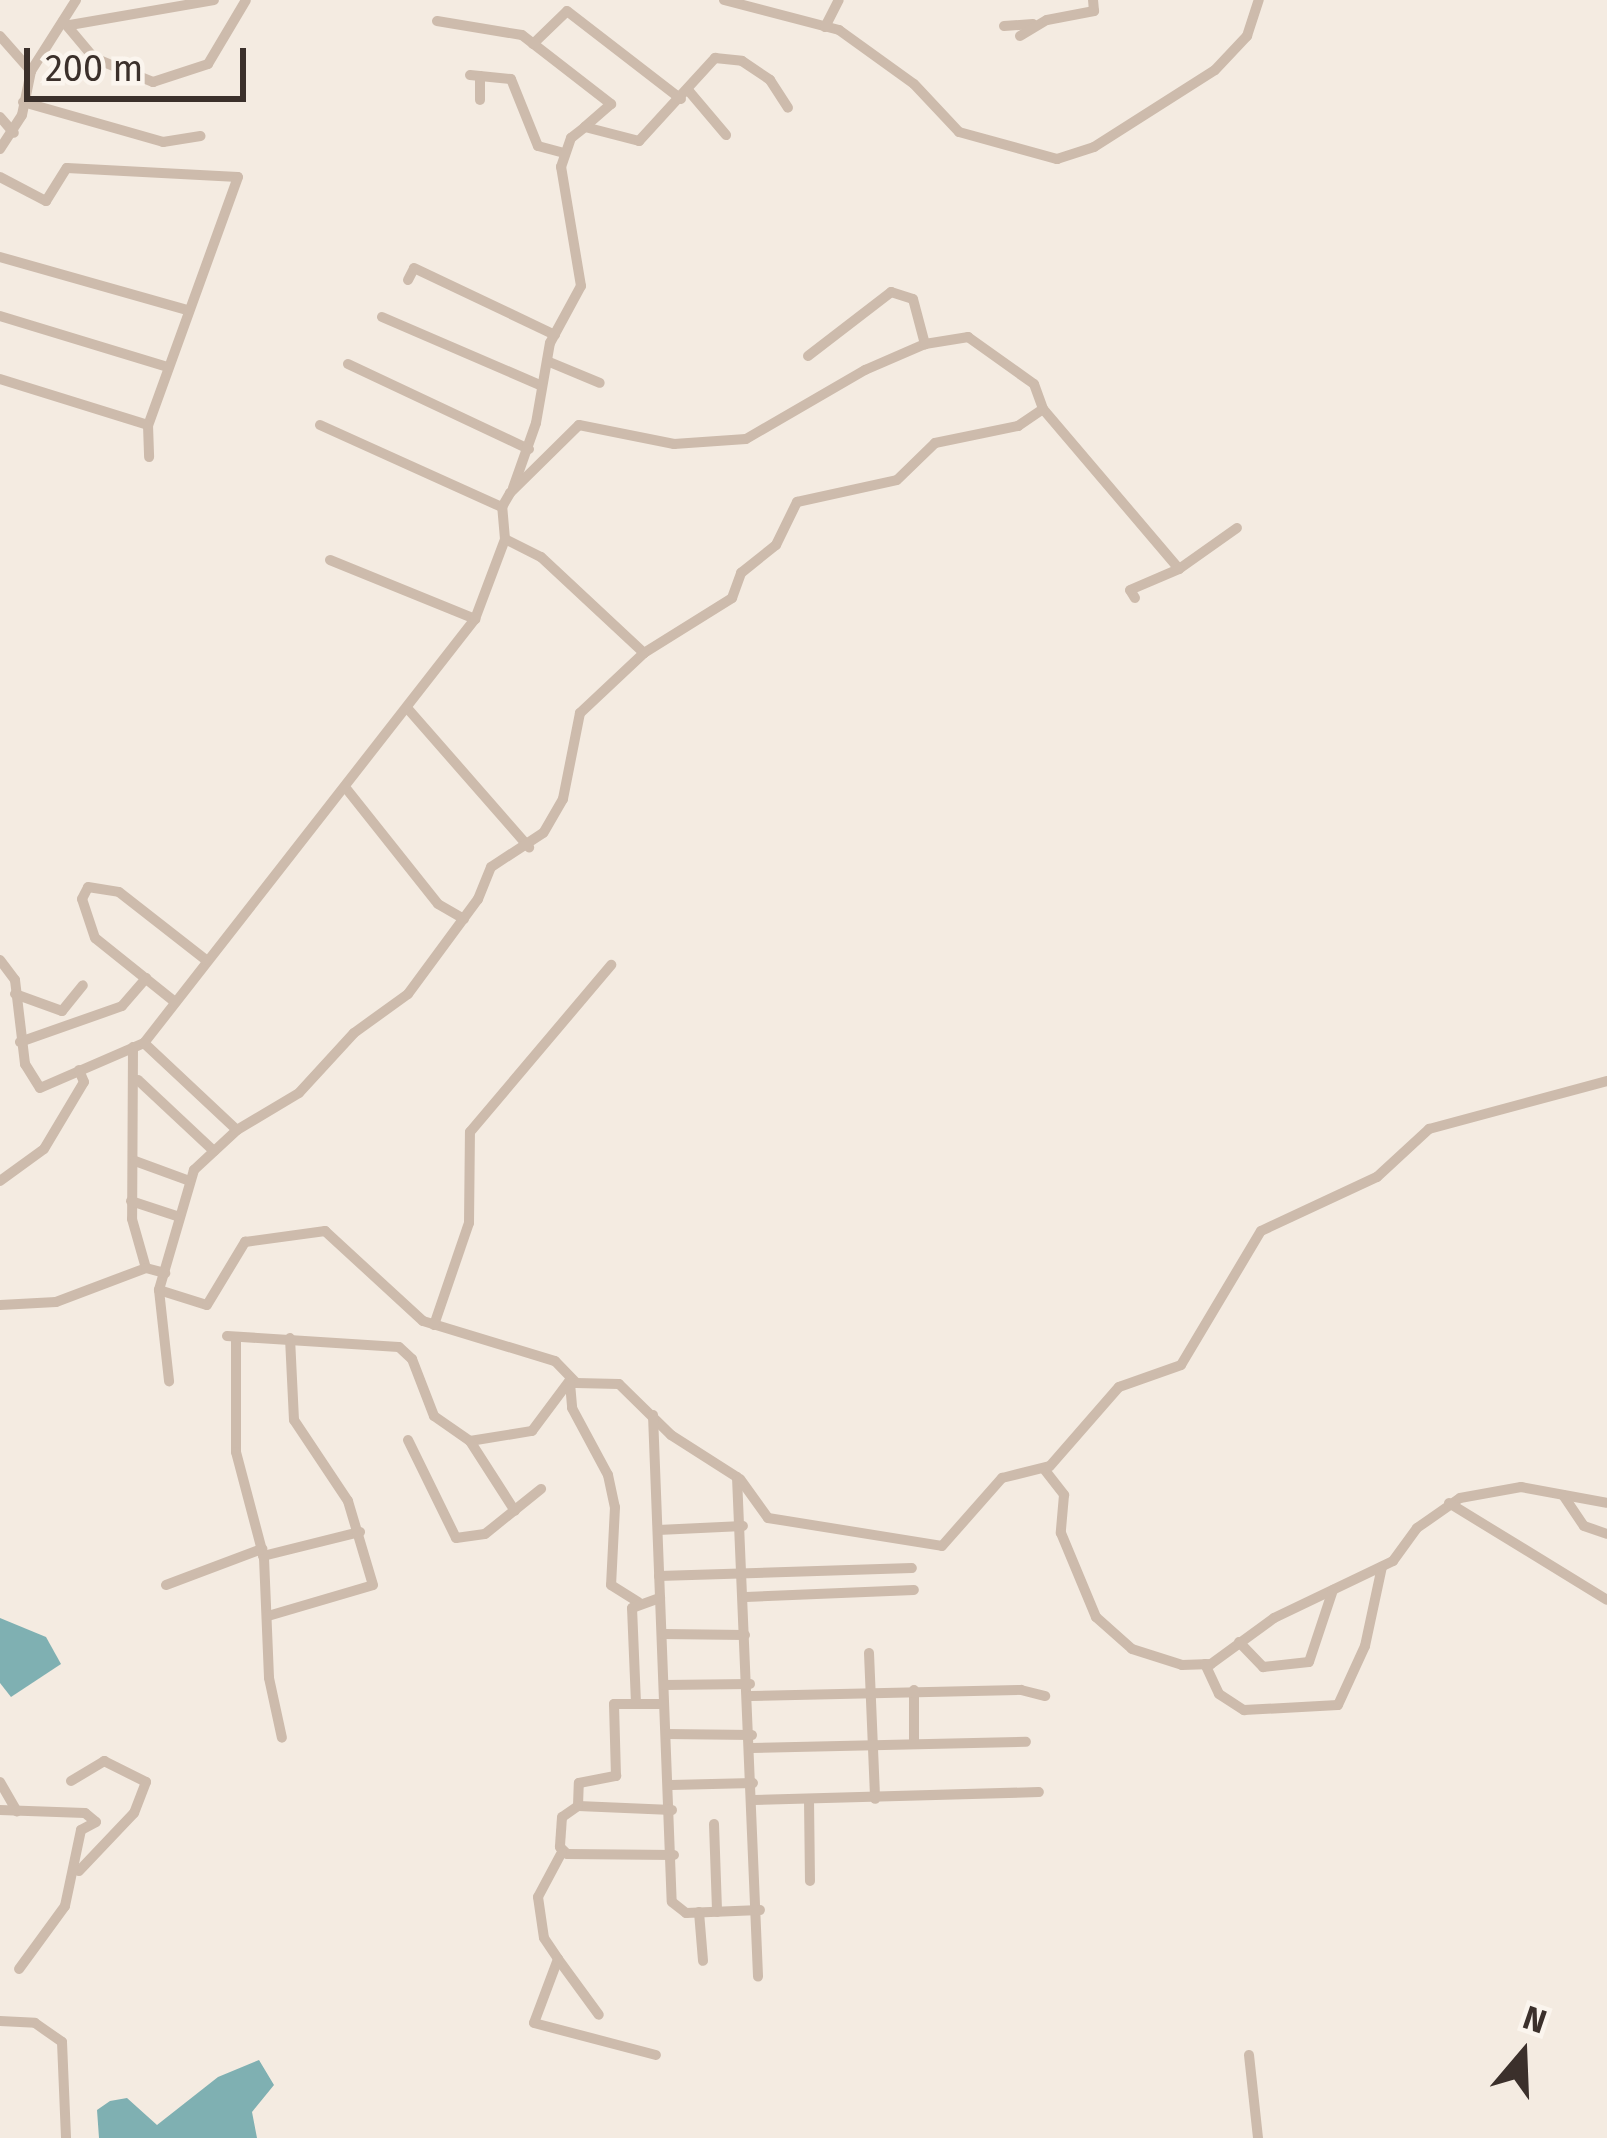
<!DOCTYPE html>
<html>
<head>
<meta charset="utf-8">
<style>
  body { margin:0 }
  #map { position:relative; width:1607px; height:2138px; overflow:hidden; background:#f4ebe1; font-family:"Fira Sans",sans-serif }
  div>[style] { position:absolute }
  [style*='--x'] { left:calc(var(--x)*1px); top:calc(var(--y)*1px); width:calc(var(--w)*1px); rotate:calc(var(--a)*1deg) }
  .water>* { inset:0; background:#7fb0b2 }
  .minor>* { height:10px; margin:-5px; padding:0 5px; transform-origin:5px; border-radius:5px; background:#cdbbac }
  span { translate:-50% -50%; white-space:nowrap; text-align:center; line-height:1.15; -webkit-text-stroke:10px #fbf5ee; paint-order:stroke }
  .north { position:absolute; left:1463px; top:1994px; width:120px; height:120px; -webkit-text-stroke:9px #fbf5ee; paint-order:stroke; rotate:19deg; font-size:33px; font-weight:700; line-height:48px; text-align:center; color:#3b302b }
  .north::after { content:''; display:block; margin:auto; width:42px; height:54px; background:#3b302b; clip-path:polygon(50% 0,100% 100%,50% 72%,0 100%) }
  .scale { position:absolute; left:24px; top:48px; width:222px; height:54px; box-sizing:border-box; border:6px solid #3b302b; border-top:0; padding-left:15px; font-size:36px; line-height:42px; white-space:nowrap; color:#3b302b; -webkit-text-stroke:9px #fbf5ee; paint-order:stroke }
</style>
</head>
<body>
<div id="map">
  <div class="water">
    <div style="clip-path:polygon(0 1618px,46px 1637px,61px 1664px,11px 1697px,0 1683px)"></div>
    <div style="clip-path:polygon(259px 2060px,274px 2085px,252px 2112px,257px 2138px,99px 2138px,97px 2110px,110px 2101px,127px 2098px,157px 2125px,218px 2077px)"></div>
  </div>
  <div class="minor">
    <div style="--x:724;--y:0;--w:119;--a:14.6"></div>
    <div style="--x:839;--y:30;--w:92;--a:35.8"></div>
    <div style="--x:914;--y:84;--w:66;--a:46.8"></div>
    <div style="--x:959;--y:132;--w:102;--a:15.4"></div>
    <div style="--x:1057;--y:159;--w:39;--a:-18"></div>
    <div style="--x:1094;--y:147;--w:143;--a:-32.5"></div>
    <div style="--x:1215;--y:70;--w:47;--a:-46.7"></div>
    <div style="--x:1247;--y:36;--w:38;--a:-72"></div>
    <div style="--x:63;--y:21;--w:48;--a:50"></div>
    <div style="--x:94;--y:58;--w:64;--a:22.1"></div>
    <div style="--x:153;--y:82;--w:58;--a:-18.1"></div>
    <div style="--x:208;--y:64;--w:74;--a:-59.3"></div>
    <div style="--x:437;--y:21;--w:86;--a:9.4"></div>
    <div style="--x:522;--y:35;--w:113;--a:37.8"></div>
    <div style="--x:611;--y:104;--w:35;--a:139"></div>
    <div style="--x:70;--y:25;--w:146;--a:-9.8"></div>
    <div style="--x:1004;--y:26;--w:29;--a:-4"></div>
    <div style="--x:825;--y:27;--w:30;--a:-63"></div>
    <div style="--x:0;--y:36;--w:47;--a:48.5"></div>
    <div style="--x:1020;--y:36;--w:31;--a:-31"></div>
    <div style="--x:1047;--y:20;--w:48;--a:-10.8"></div>
    <div style="--x:1094;--y:11;--w:11;--a:-95"></div>
    <div style="--x:533;--y:44;--w:47;--a:-44.1"></div>
    <div style="--x:567;--y:11;--w:144;--a:37.7"></div>
    <div style="--x:470;--y:75;--w:41;--a:5.6"></div>
    <div style="--x:511;--y:79;--w:72;--a:68.1"></div>
    <div style="--x:538;--y:146;--w:28;--a:15"></div>
    <div style="--x:480;--y:76;--w:24;--a:90"></div>
    <div style="--x:688;--y:90;--w:59;--a:49.8"></div>
    <div style="--x:23;--y:102;--w:146;--a:15.9"></div>
    <div style="--x:163;--y:142;--w:38;--a:-9"></div>
    <div style="--x:0;--y:117;--w:21;--a:49"></div>
    <div style="--x:0;--y:149;--w:40;--a:-57.1"></div>
    <div style="--x:22;--y:115;--w:45;--a:-78.4"></div>
    <div style="--x:31;--y:71;--w:84;--a:-57.6"></div>
    <div style="--x:0;--y:177;--w:52;--a:27.6"></div>
    <div style="--x:46;--y:201;--w:39;--a:-58"></div>
    <div style="--x:67;--y:168;--w:171;--a:3"></div>
    <div style="--x:238;--y:177;--w:264;--a:109.9"></div>
    <div style="--x:148;--y:425;--w:32;--a:88"></div>
    <div style="--x:0;--y:257;--w:194;--a:15.8"></div>
    <div style="--x:408;--y:280;--w:13;--a:-63"></div>
    <div style="--x:414;--y:268;--w:156;--a:25.4"></div>
    <div style="--x:0;--y:316;--w:176;--a:16.9"></div>
    <div style="--x:382;--y:317;--w:174;--a:23.3"></div>
    <div style="--x:808;--y:356;--w:105;--a:-37.6"></div>
    <div style="--x:891;--y:292;--w:23;--a:18"></div>
    <div style="--x:913;--y:299;--w:47;--a:75.1"></div>
    <div style="--x:547;--y:361;--w:57;--a:22.5"></div>
    <div style="--x:348;--y:364;--w:200;--a:25.2"></div>
    <div style="--x:0;--y:379;--w:155;--a:17.3"></div>
    <div style="--x:320;--y:425;--w:200;--a:24.3"></div>
    <div style="--x:513;--y:488;--w:69;--a:-70.5"></div>
    <div style="--x:536;--y:423;--w:81;--a:-80.1"></div>
    <div style="--x:550;--y:343;--w:65;--a:-61.5"></div>
    <div style="--x:581;--y:286;--w:121;--a:-99.5"></div>
    <div style="--x:561;--y:167;--w:31;--a:-71"></div>
    <div style="--x:571;--y:138;--w:18;--a:-38"></div>
    <div style="--x:585;--y:127;--w:56;--a:14.5"></div>
    <div style="--x:639;--y:141;--w:113;--a:-47.5"></div>
    <div style="--x:715;--y:58;--w:27;--a:6"></div>
    <div style="--x:742;--y:61;--w:34;--a:34"></div>
    <div style="--x:770;--y:80;--w:33;--a:57"></div>
    <div style="--x:505;--y:539;--w:32;--a:-95"></div>
    <div style="--x:502;--y:507;--w:16;--a:-60"></div>
    <div style="--x:510;--y:493;--w:97;--a:-44.6"></div>
    <div style="--x:579;--y:425;--w:97;--a:11.3"></div>
    <div style="--x:674;--y:444;--w:72;--a:-4"></div>
    <div style="--x:746;--y:439;--w:138;--a:-30.1"></div>
    <div style="--x:865;--y:370;--w:65;--a:-23.4"></div>
    <div style="--x:925;--y:344;--w:44;--a:-9.2"></div>
    <div style="--x:968;--y:337;--w:81;--a:35.5"></div>
    <div style="--x:1034;--y:384;--w:27;--a:70"></div>
    <div style="--x:1043;--y:409;--w:210;--a:49.6"></div>
    <div style="--x:1179;--y:569;--w:71;--a:-35.3"></div>
    <div style="--x:330;--y:560;--w:157;--a:22.1"></div>
    <div style="--x:1135;--y:598;--w:9;--a:-122"></div>
    <div style="--x:1130;--y:590;--w:53;--a:-23.2"></div>
    <div style="--x:644;--y:653;--w:104;--a:-32"></div>
    <div style="--x:732;--y:598;--w:27;--a:-70"></div>
    <div style="--x:741;--y:573;--w:45;--a:-38.7"></div>
    <div style="--x:776;--y:545;--w:48;--a:-64"></div>
    <div style="--x:797;--y:502;--w:102;--a:-12.4"></div>
    <div style="--x:897;--y:480;--w:53;--a:-44.2"></div>
    <div style="--x:935;--y:443;--w:85;--a:-11.6"></div>
    <div style="--x:1018;--y:426;--w:30;--a:-34"></div>
    <div style="--x:408;--y:709;--w:184;--a:48.8"></div>
    <div style="--x:345;--y:787;--w:149;--a:51.5"></div>
    <div style="--x:438;--y:904;--w:30;--a:30"></div>
    <div style="--x:0;--y:960;--w:25;--a:53"></div>
    <div style="--x:15;--y:980;--w:85;--a:83.2"></div>
    <div style="--x:25;--y:1064;--w:28;--a:58"></div>
    <div style="--x:40;--y:1088;--w:113;--a:-23.4"></div>
    <div style="--x:144;--y:1043;--w:538;--a:-52.02"></div>
    <div style="--x:475;--y:619;--w:85;--a:-69.4"></div>
    <div style="--x:505;--y:539;--w:40;--a:26.6"></div>
    <div style="--x:541;--y:557;--w:141;--a:43"></div>
    <div style="--x:644;--y:653;--w:88;--a:136.8"></div>
    <div style="--x:580;--y:713;--w:88;--a:101.2"></div>
    <div style="--x:563;--y:799;--w:39;--a:120"></div>
    <div style="--x:543;--y:833;--w:62;--a:146.8"></div>
    <div style="--x:491;--y:867;--w:35;--a:112"></div>
    <div style="--x:478;--y:899;--w:118;--a:126.4"></div>
    <div style="--x:408;--y:994;--w:67;--a:144.2"></div>
    <div style="--x:354;--y:1033;--w:81;--a:132.5"></div>
    <div style="--x:299;--y:1093;--w:72;--a:149.2"></div>
    <div style="--x:237;--y:1130;--w:59;--a:137.1"></div>
    <div style="--x:194;--y:1170;--w:125;--a:106.3"></div>
    <div style="--x:159;--y:1290;--w:50;--a:17.4"></div>
    <div style="--x:207;--y:1305;--w:74;--a:-58.9"></div>
    <div style="--x:245;--y:1242;--w:81;--a:-7.8"></div>
    <div style="--x:325;--y:1231;--w:133;--a:42.6"></div>
    <div style="--x:423;--y:1321;--w:138;--a:16.9"></div>
    <div style="--x:555;--y:1361;--w:30;--a:46"></div>
    <div style="--x:576;--y:1383;--w:43;--a:1.3"></div>
    <div style="--x:619;--y:1384;--w:73;--a:44.4"></div>
    <div style="--x:671;--y:1435;--w:78;--a:32.5"></div>
    <div style="--x:737;--y:1477;--w:500;--a:87.59"></div>
    <div style="--x:15;--y:994;--w:50;--a:19.9"></div>
    <div style="--x:62;--y:1011;--w:33;--a:-51"></div>
    <div style="--x:175;--y:1002;--w:102;--a:-141.3"></div>
    <div style="--x:95;--y:938;--w:41;--a:-108.4"></div>
    <div style="--x:82;--y:899;--w:13;--a:-63"></div>
    <div style="--x:88;--y:887;--w:31;--a:9"></div>
    <div style="--x:119;--y:892;--w:110;--a:38"></div>
    <div style="--x:20;--y:1042;--w:108;--a:-19.4"></div>
    <div style="--x:122;--y:1006;--w:37;--a:-49"></div>
    <div style="--x:144;--y:1043;--w:127;--a:43.1"></div>
    <div style="--x:133;--y:1047;--w:172;--a:90.3"></div>
    <div style="--x:132;--y:1219;--w:51;--a:74.1"></div>
    <div style="--x:138;--y:1080;--w:104;--a:43.1"></div>
    <div style="--x:135;--y:1161;--w:55;--a:20.1"></div>
    <div style="--x:0;--y:1181;--w:54;--a:-36"></div>
    <div style="--x:44;--y:1149;--w:78;--a:-59.2"></div>
    <div style="--x:84;--y:1082;--w:13;--a:-113"></div>
    <div style="--x:131;--y:1201;--w:48;--a:18.1"></div>
    <div style="--x:159;--y:1290;--w:92;--a:83.7"></div>
    <div style="--x:0;--y:1305;--w:56;--a:-3.1"></div>
    <div style="--x:56;--y:1302;--w:96;--a:-20.7"></div>
    <div style="--x:146;--y:1268;--w:20;--a:15"></div>
    <div style="--x:434;--y:1325;--w:108;--a:-71.1"></div>
    <div style="--x:469;--y:1223;--w:91;--a:-89.4"></div>
    <div style="--x:470;--y:1132;--w:219;--a:-49.8"></div>
    <div style="--x:227;--y:1336;--w:172;--a:3.7"></div>
    <div style="--x:399;--y:1347;--w:18;--a:43"></div>
    <div style="--x:412;--y:1359;--w:61;--a:68.9"></div>
    <div style="--x:434;--y:1416;--w:44;--a:34.8"></div>
    <div style="--x:470;--y:1441;--w:63;--a:-9.2"></div>
    <div style="--x:532;--y:1431;--w:64;--a:-53.3"></div>
    <div style="--x:236;--y:1339;--w:113;--a:90"></div>
    <div style="--x:236;--y:1452;--w:110;--a:75.2"></div>
    <div style="--x:264;--y:1558;--w:120;--a:87.6"></div>
    <div style="--x:269;--y:1678;--w:61;--a:77.8"></div>
    <div style="--x:570;--y:1383;--w:25;--a:85"></div>
    <div style="--x:572;--y:1408;--w:76;--a:61.8"></div>
    <div style="--x:608;--y:1475;--w:33;--a:78"></div>
    <div style="--x:615;--y:1507;--w:78;--a:92.9"></div>
    <div style="--x:611;--y:1585;--w:32;--a:32"></div>
    <div style="--x:653;--y:1415;--w:487;--a:87.8"></div>
    <div style="--x:672;--y:1902;--w:18;--a:38"></div>
    <div style="--x:686;--y:1913;--w:74;--a:-2.3"></div>
    <div style="--x:408;--y:1440;--w:109;--a:63.9"></div>
    <div style="--x:456;--y:1538;--w:29;--a:-8"></div>
    <div style="--x:485;--y:1534;--w:72;--a:-38.8"></div>
    <div style="--x:470;--y:1441;--w:83;--a:57.3"></div>
    <div style="--x:1044;--y:1469;--w:33;--a:52"></div>
    <div style="--x:1064;--y:1495;--w:38;--a:95"></div>
    <div style="--x:1061;--y:1533;--w:91;--a:67.4"></div>
    <div style="--x:1096;--y:1617;--w:48;--a:41.6"></div>
    <div style="--x:1132;--y:1649;--w:52;--a:17.7"></div>
    <div style="--x:1182;--y:1665;--w:29;--a:-2"></div>
    <div style="--x:1211;--y:1664;--w:78;--a:-36.1"></div>
    <div style="--x:1274;--y:1618;--w:132;--a:-25.6"></div>
    <div style="--x:1393;--y:1561;--w:41;--a:-54"></div>
    <div style="--x:1417;--y:1528;--w:52;--a:-34.9"></div>
    <div style="--x:1460;--y:1498;--w:62;--a:-10.2"></div>
    <div style="--x:1521;--y:1487;--w:87;--a:10.5"></div>
    <div style="--x:740;--y:1479;--w:48;--a:54.3"></div>
    <div style="--x:768;--y:1518;--w:176;--a:9.1"></div>
    <div style="--x:942;--y:1546;--w:91;--a:-48.6"></div>
    <div style="--x:1002;--y:1478;--w:49;--a:-14"></div>
    <div style="--x:1050;--y:1466;--w:105;--a:-48.9"></div>
    <div style="--x:1119;--y:1387;--w:66;--a:-19.5"></div>
    <div style="--x:1181;--y:1365;--w:156;--a:-59.2"></div>
    <div style="--x:1261;--y:1231;--w:128;--a:-25"></div>
    <div style="--x:1377;--y:1177;--w:71;--a:-42.7"></div>
    <div style="--x:1429;--y:1129;--w:184;--a:-15.1"></div>
    <div style="--x:1563;--y:1495;--w:37;--a:56"></div>
    <div style="--x:1584;--y:1526;--w:24;--a:19"></div>
    <div style="--x:1449;--y:1503;--w:185;--a:31.5"></div>
    <div style="--x:658;--y:1530;--w:85;--a:-2.7"></div>
    <div style="--x:263;--y:1556;--w:100;--a:-13.9"></div>
    <div style="--x:659;--y:1576;--w:253;--a:-1.8"></div>
    <div style="--x:166;--y:1585;--w:103;--a:-20.6"></div>
    <div style="--x:746;--y:1597;--w:168;--a:-2.4"></div>
    <div style="--x:268;--y:1616;--w:109;--a:-16.4"></div>
    <div style="--x:373;--y:1585;--w:88;--a:-106.6"></div>
    <div style="--x:348;--y:1501;--w:97;--a:-123.7"></div>
    <div style="--x:294;--y:1420;--w:82;--a:-92.8"></div>
    <div style="--x:663;--y:1634;--w:82;--a:0.7"></div>
    <div style="--x:1239;--y:1642;--w:35;--a:46"></div>
    <div style="--x:1263;--y:1667;--w:46;--a:-6.2"></div>
    <div style="--x:1309;--y:1662;--w:76;--a:-71.6"></div>
    <div style="--x:869;--y:1653;--w:146;--a:87.6"></div>
    <div style="--x:1205;--y:1664;--w:33;--a:65"></div>
    <div style="--x:1219;--y:1694;--w:30;--a:33"></div>
    <div style="--x:1244;--y:1710;--w:94;--a:-3"></div>
    <div style="--x:1338;--y:1705;--w:65;--a:-65.4"></div>
    <div style="--x:1365;--y:1646;--w:81;--a:-77.9"></div>
    <div style="--x:664;--y:1685;--w:86;--a:-0.7"></div>
    <div style="--x:914;--y:1690;--w:54;--a:90"></div>
    <div style="--x:751;--y:1696;--w:270;--a:-1.3"></div>
    <div style="--x:1021;--y:1690;--w:25;--a:14"></div>
    <div style="--x:636;--y:1703;--w:95;--a:-92.4"></div>
    <div style="--x:632;--y:1608;--w:30;--a:-20"></div>
    <div style="--x:666;--y:1734;--w:86;--a:0.7"></div>
    <div style="--x:752;--y:1748;--w:274;--a:-1.3"></div>
    <div style="--x:71;--y:1781;--w:39;--a:-31"></div>
    <div style="--x:104;--y:1761;--w:47;--a:26.6"></div>
    <div style="--x:146;--y:1782;--w:33;--a:111"></div>
    <div style="--x:134;--y:1813;--w:80;--a:133.5"></div>
    <div style="--x:0;--y:1782;--w:34;--a:60"></div>
    <div style="--x:671;--y:1785;--w:82;--a:-1.4"></div>
    <div style="--x:754;--y:1800;--w:285;--a:-1.6"></div>
    <div style="--x:809;--y:1800;--w:81;--a:89.3"></div>
    <div style="--x:578;--y:1806;--w:23;--a:-88"></div>
    <div style="--x:579;--y:1783;--w:38;--a:-11"></div>
    <div style="--x:616;--y:1776;--w:72;--a:-91.6"></div>
    <div style="--x:614;--y:1704;--w:50;--a:0"></div>
    <div style="--x:0;--y:1810;--w:85;--a:2"></div>
    <div style="--x:85;--y:1813;--w:14;--a:39"></div>
    <div style="--x:96;--y:1822;--w:17;--a:152"></div>
    <div style="--x:81;--y:1830;--w:78;--a:101.9"></div>
    <div style="--x:65;--y:1906;--w:78;--a:126.1"></div>
    <div style="--x:672;--y:1810;--w:94;--a:-177.6"></div>
    <div style="--x:578;--y:1806;--w:19;--a:145"></div>
    <div style="--x:562;--y:1817;--w:30;--a:94"></div>
    <div style="--x:560;--y:1847;--w:10;--a:45"></div>
    <div style="--x:567;--y:1854;--w:107;--a:0.5"></div>
    <div style="--x:714;--y:1824;--w:88;--a:88"></div>
    <div style="--x:562;--y:1852;--w:51;--a:118.1"></div>
    <div style="--x:538;--y:1897;--w:41;--a:81.7"></div>
    <div style="--x:544;--y:1938;--w:25;--a:56"></div>
    <div style="--x:558;--y:1959;--w:68;--a:110.6"></div>
    <div style="--x:534;--y:2023;--w:126;--a:14.7"></div>
    <div style="--x:699;--y:1912;--w:49;--a:85.3"></div>
    <div style="--x:558;--y:1959;--w:69;--a:53.8"></div>
    <div style="--x:0;--y:2021;--w:35;--a:3"></div>
    <div style="--x:35;--y:2023;--w:33;--a:35"></div>
    <div style="--x:62;--y:2042;--w:96;--a:87.6"></div>
    <div style="--x:1249;--y:2055;--w:83;--a:83.8"></div>
  </div>
  <div class="north">N</div>
  <div class="scale">200 m</div>
</div>
</body>
</html>
